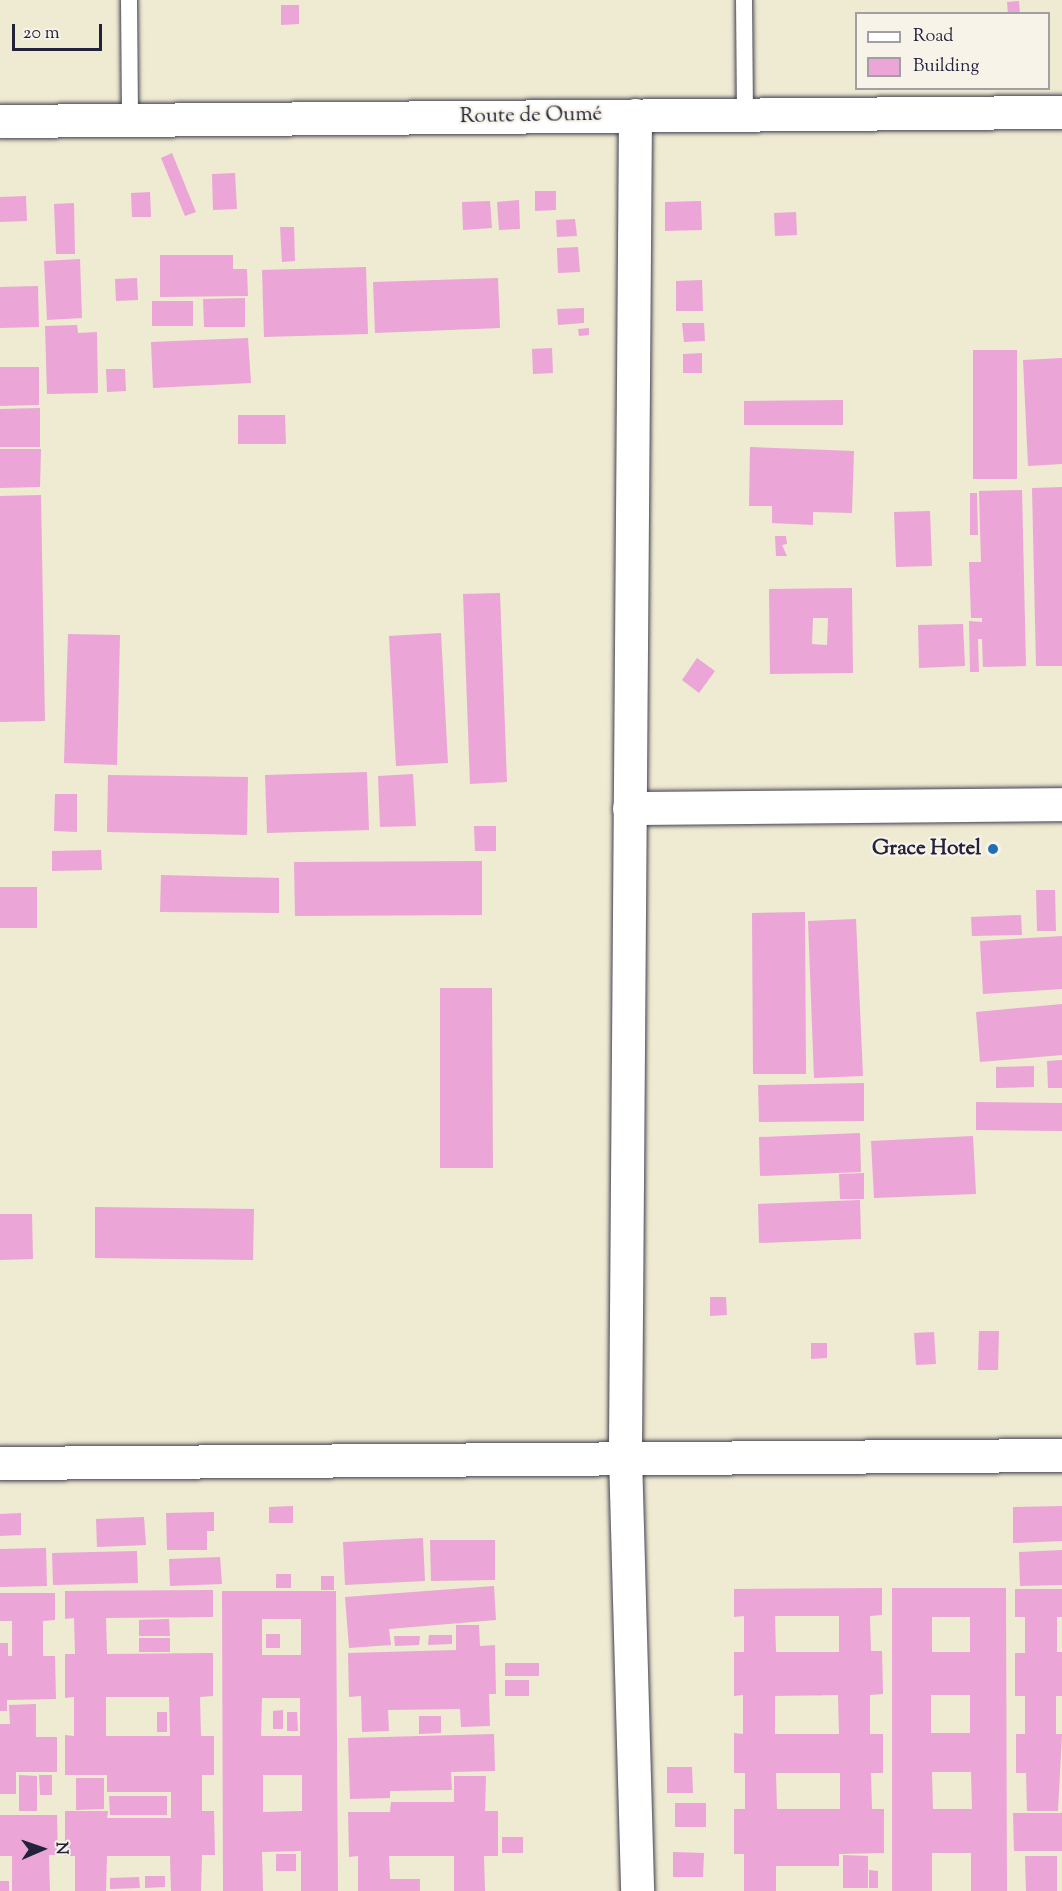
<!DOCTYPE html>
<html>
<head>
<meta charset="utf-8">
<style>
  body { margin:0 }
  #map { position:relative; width:1062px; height:1891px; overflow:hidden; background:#efead2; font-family:"Sorts Mill Goudy",serif }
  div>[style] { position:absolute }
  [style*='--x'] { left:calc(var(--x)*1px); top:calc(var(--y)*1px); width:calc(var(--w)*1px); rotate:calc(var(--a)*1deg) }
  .building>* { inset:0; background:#eba5d7 }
  .roads { filter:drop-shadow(0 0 2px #414052) drop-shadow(0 0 2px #414052) }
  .lane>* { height:16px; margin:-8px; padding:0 8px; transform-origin:8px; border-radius:8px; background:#fff }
  .street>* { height:33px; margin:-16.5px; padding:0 16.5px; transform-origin:16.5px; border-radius:16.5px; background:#fff }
  .secondary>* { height:33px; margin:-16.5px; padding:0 16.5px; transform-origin:16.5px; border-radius:16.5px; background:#fff }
  .dots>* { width:16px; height:16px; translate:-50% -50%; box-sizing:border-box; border:3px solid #f7f3e8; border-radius:50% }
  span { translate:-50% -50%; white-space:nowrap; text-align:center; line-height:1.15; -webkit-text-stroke:4.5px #f7f3e8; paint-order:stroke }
  .street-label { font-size:21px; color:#22223b }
  .poi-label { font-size:21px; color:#22223b; font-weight:700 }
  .right { translate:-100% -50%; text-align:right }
  .legend { position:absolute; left:855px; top:12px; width:195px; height:78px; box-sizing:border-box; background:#f7f3e8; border:2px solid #a29fa3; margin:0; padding:8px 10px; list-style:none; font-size:18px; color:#22223b }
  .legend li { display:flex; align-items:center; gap:12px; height:30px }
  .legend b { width:30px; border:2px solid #a29fa3 }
  .north { position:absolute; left:12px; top:1819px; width:60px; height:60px; -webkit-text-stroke:4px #f7f3e8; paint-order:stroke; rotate:88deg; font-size:16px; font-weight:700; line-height:24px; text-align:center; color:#22223b }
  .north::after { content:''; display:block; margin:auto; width:21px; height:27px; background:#22223b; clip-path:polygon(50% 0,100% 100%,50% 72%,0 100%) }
  .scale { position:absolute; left:12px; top:24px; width:90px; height:27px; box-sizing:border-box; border:3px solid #22223b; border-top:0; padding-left:8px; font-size:18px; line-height:21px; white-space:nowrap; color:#22223b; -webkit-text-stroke:4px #f7f3e8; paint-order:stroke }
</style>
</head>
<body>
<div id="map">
  <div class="building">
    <div style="clip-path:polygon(1019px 1px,1020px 14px,1008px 14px,1007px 2px)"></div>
    <div style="clip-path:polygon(281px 5px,299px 5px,299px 24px,281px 25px)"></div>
    <div style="clip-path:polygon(172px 153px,196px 212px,185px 216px,161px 158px)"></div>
    <div style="clip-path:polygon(235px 173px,237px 209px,213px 210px,212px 174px)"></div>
    <div style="clip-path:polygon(535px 191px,556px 191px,556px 210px,535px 211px)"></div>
    <div style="clip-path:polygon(150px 192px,151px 217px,132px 217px,131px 193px)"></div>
    <div style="clip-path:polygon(26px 196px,27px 221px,0 222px,0 197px)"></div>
    <div style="clip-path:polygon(519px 200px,520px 229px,499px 230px,497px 202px)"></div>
    <div style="clip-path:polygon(490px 201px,492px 228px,463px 230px,462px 202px)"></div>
    <div style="clip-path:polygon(701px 201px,702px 230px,665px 231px,665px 202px)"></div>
    <div style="clip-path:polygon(74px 203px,75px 254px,56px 254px,54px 204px)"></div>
    <div style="clip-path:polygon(796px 212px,797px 235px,775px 236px,774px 213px)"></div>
    <div style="clip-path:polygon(575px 219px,577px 236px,557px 237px,556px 220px)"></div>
    <div style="clip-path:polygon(280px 227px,294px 227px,295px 261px,282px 262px)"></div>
    <div style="clip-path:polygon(578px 247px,580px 272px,558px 273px,557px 248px)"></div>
    <div style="clip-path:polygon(160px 255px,233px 255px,233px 269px,247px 269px,248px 296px,160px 297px)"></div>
    <div style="clip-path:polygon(80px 259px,82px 318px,47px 320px,44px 261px)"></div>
    <div style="clip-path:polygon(366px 267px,368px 334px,264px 337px,262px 270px)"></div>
    <div style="clip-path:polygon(137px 278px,138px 300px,116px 301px,115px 279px)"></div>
    <div style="clip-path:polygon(498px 278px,500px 328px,375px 333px,373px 282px)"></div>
    <div style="clip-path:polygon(702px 280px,703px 311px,676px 311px,676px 281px)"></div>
    <div style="clip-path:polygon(38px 286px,39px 327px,0 328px,0 287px)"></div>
    <div style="clip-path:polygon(245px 298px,245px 327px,204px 327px,203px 299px)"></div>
    <div style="clip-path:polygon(152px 301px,193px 301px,193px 326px,152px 326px)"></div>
    <div style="clip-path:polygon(584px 308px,584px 323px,558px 325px,557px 309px)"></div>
    <div style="clip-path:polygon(682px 323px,704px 323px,705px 341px,684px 342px)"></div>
    <div style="clip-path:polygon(77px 325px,78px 333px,97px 332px,98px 393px,47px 394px,45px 326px)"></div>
    <div style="clip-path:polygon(589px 328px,589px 335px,579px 336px,578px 329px)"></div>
    <div style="clip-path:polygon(248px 338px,251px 383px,153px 388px,151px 342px)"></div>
    <div style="clip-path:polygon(552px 348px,553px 373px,533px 374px,532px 349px)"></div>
    <div style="clip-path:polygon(973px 350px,1017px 350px,1017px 479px,973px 479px)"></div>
    <div style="clip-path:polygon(702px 353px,702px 373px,683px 373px,683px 354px)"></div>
    <div style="clip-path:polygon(1062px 358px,1062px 464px,1028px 466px,1023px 360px)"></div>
    <div style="clip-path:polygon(0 367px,39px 367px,39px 405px,0 406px)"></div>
    <div style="clip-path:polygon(106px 369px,125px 369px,126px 391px,107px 392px)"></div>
    <div style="clip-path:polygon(843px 400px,843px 425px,744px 425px,744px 401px)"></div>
    <div style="clip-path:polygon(40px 408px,40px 447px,0 447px,0 409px)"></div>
    <div style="clip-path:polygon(238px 415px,285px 415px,286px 444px,238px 444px)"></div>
    <div style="clip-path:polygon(750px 447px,854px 451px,852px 513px,813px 512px,813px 525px,772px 523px,772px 506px,749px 506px)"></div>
    <div style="clip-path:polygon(0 449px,41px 449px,40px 487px,0 488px)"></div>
    <div style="clip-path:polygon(1062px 487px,1062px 666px,1036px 666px,1032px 488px)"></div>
    <div style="clip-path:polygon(1022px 490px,1026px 666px,983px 667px,982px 639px,978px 639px,979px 672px,970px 672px,969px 621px,982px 622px,982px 618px,971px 618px,969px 562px,981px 562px,979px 491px)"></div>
    <div style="clip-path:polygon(970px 493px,977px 493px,978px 535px,970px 535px)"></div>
    <div style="clip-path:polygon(41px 495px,45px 721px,0 722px,0 496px)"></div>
    <div style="clip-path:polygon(930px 511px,932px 566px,896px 567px,894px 512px)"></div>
    <div style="clip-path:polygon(775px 536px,786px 536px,787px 544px,782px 545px,787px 556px,776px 556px)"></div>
    <div style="clip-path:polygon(evenodd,852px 588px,853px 673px,770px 674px,769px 589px,852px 588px,813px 618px,828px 618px,827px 645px,812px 644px,813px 618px)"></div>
    <div style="clip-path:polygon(500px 593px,507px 782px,470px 784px,463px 594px)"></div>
    <div style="clip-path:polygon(963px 624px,965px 666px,919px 668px,918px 625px)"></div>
    <div style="clip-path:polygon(441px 633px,448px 763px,396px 766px,389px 636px)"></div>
    <div style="clip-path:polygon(68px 634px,120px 635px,117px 765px,64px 763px)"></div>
    <div style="clip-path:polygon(697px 658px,715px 671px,699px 693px,682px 680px)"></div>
    <div style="clip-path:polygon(367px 772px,369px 830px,267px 833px,265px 775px)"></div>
    <div style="clip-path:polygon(413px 774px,416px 826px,380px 827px,378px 776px)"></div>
    <div style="clip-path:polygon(108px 775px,248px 777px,247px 835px,107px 832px)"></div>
    <div style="clip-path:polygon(55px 794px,77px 794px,77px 832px,54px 831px)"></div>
    <div style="clip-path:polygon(474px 826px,496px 826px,496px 851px,475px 851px)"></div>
    <div style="clip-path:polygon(101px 850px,102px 870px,52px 871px,52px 851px)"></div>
    <div style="clip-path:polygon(482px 861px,482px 915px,295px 916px,294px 862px)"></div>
    <div style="clip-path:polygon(161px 875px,279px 878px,279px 913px,160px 912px)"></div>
    <div style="clip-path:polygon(0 887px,37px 887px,37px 928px,0 928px)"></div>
    <div style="clip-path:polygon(1036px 890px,1055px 890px,1056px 931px,1037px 931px)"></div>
    <div style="clip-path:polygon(805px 912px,806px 1074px,753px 1074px,752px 913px)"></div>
    <div style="clip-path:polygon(1021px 915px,1022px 935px,972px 936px,971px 917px)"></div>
    <div style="clip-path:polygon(856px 919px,863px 1076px,814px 1078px,808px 921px)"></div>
    <div style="clip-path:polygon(1062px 936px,1062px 989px,983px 994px,980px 941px)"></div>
    <div style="clip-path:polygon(440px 988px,492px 988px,493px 1168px,440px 1168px)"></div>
    <div style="clip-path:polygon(1062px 1004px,1062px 1055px,980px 1062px,976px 1012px)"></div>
    <div style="clip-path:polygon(1062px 1060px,1062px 1088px,1048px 1088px,1047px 1061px)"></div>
    <div style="clip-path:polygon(1034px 1066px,1034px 1087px,996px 1088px,996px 1067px)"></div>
    <div style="clip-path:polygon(864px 1083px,864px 1121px,759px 1122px,758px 1085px)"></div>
    <div style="clip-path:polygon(976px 1102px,1062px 1103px,1062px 1131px,976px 1130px)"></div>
    <div style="clip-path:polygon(860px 1133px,861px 1172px,760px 1176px,759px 1137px)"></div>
    <div style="clip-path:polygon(973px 1136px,976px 1194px,874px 1198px,871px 1141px)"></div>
    <div style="clip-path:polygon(864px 1173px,864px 1199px,840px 1199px,839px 1174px)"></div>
    <div style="clip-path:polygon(860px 1200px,861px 1239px,759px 1243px,758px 1204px)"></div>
    <div style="clip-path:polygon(95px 1207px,254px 1209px,253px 1260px,95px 1258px)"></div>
    <div style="clip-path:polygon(0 1214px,32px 1214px,33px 1259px,0 1260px)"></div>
    <div style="clip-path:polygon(710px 1297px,726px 1297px,727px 1315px,710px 1316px)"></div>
    <div style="clip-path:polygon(979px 1331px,999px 1331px,998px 1370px,978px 1370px)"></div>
    <div style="clip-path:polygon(934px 1332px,936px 1364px,916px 1365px,914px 1333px)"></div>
    <div style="clip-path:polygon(811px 1343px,827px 1343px,827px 1358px,811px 1359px)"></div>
    <div style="clip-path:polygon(293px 1506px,293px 1523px,269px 1523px,269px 1507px)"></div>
    <div style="clip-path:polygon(1062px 1506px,1062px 1541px,1013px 1543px,1013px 1507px)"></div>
    <div style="clip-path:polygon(214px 1512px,214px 1531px,207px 1531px,207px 1550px,167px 1550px,166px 1513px)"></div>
    <div style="clip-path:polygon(21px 1513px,21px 1535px,0 1536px,0 1514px)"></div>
    <div style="clip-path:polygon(144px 1517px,146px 1545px,97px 1547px,96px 1519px)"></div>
    <div style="clip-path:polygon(423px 1538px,425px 1581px,345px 1585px,343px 1542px)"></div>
    <div style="clip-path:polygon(430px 1540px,495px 1540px,495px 1580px,431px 1581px)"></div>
    <div style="clip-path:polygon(46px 1548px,47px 1586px,0 1587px,0 1549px)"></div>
    <div style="clip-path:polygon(1062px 1550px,1062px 1585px,1020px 1586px,1019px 1552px)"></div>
    <div style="clip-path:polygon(137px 1551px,138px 1583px,53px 1585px,52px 1553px)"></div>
    <div style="clip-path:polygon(220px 1557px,222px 1584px,170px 1586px,169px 1559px)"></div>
    <div style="clip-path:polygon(276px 1574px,291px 1574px,291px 1588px,276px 1588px)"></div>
    <div style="clip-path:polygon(321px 1576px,334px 1576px,334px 1590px,321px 1590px)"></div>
    <div style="clip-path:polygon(494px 1586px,496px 1620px,389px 1629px,391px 1645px,349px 1648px,345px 1597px)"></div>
    <div style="clip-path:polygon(evenodd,882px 1588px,882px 1615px,870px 1616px,871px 1651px,882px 1651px,883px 1694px,870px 1695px,870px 1734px,883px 1734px,883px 1773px,871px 1773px,872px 1809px,884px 1809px,884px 1853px,839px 1854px,839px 1866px,776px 1866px,776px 1891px,744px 1891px,744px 1854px,734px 1854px,734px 1809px,745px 1809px,745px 1773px,734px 1773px,734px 1733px,743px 1734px,743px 1695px,734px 1696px,734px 1652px,744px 1652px,744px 1616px,734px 1617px,734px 1589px,882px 1588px,775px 1616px,839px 1616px,839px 1652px,776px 1652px,775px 1616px,882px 1588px,838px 1695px,839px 1734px,775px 1734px,775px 1696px,838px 1695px,882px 1588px,776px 1773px,840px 1773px,840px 1809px,777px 1809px,776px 1773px)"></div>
    <div style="clip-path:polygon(evenodd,892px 1588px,1006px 1588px,1007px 1891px,971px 1891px,971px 1853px,932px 1853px,932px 1891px,892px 1891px,892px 1588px,932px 1617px,970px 1617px,970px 1652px,932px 1652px,932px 1617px,892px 1588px,931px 1695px,970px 1695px,970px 1733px,931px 1733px,931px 1695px,892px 1588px,932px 1772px,971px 1772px,972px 1809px,933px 1809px,932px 1772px)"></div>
    <div style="clip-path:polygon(1015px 1589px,1062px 1589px,1062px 1617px,1057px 1617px,1057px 1652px,1062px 1652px,1062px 1696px,1056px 1696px,1056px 1734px,1062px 1734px,1058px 1811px,1027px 1811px,1026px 1773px,1016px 1773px,1016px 1734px,1025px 1734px,1025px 1696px,1015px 1696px,1015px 1653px,1025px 1653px,1025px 1617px,1015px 1617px)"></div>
    <div style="clip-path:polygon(evenodd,213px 1590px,213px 1617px,106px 1618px,107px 1654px,213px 1653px,213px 1696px,200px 1697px,201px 1736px,214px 1736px,214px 1775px,202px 1775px,202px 1811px,214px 1811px,215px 1855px,202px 1855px,201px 1891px,171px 1891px,170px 1856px,107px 1856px,106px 1891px,75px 1891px,75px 1856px,65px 1856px,65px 1811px,108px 1811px,107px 1818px,171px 1818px,171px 1792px,107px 1792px,107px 1775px,65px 1775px,65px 1735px,74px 1736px,74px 1697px,65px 1698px,65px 1654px,75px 1654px,74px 1618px,65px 1619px,65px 1591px,213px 1590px,106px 1697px,169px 1697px,170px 1736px,106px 1736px,106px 1697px)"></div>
    <div style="clip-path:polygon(evenodd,222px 1591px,336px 1591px,338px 1891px,301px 1891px,301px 1851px,262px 1852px,263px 1891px,223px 1891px,222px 1591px,262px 1619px,301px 1619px,301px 1655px,262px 1655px,262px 1619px,222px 1591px,262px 1698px,300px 1698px,300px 1736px,261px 1736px,262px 1698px,222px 1591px,263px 1775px,302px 1775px,302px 1811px,263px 1812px,263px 1775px)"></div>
    <div style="clip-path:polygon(0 1593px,55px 1593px,55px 1620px,43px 1621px,43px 1656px,55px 1656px,56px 1699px,7px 1700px,7px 1711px,0 1711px,0 1643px,8px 1643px,8px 1656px,12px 1656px,12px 1621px,0 1621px)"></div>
    <div style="clip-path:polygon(169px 1619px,170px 1636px,139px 1636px,139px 1620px)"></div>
    <div style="clip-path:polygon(456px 1625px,479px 1625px,480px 1646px,495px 1645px,496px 1694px,489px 1694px,490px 1726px,461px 1727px,460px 1709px,388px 1710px,389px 1731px,362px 1732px,361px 1696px,349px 1697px,348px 1653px,456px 1650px)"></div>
    <div style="clip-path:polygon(266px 1634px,280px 1634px,280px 1648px,266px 1648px)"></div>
    <div style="clip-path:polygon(429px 1635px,452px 1635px,452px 1644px,428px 1645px)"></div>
    <div style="clip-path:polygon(394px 1636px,420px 1636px,419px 1645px,395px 1646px)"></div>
    <div style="clip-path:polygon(139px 1638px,170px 1638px,170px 1652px,139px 1652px)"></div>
    <div style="clip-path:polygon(505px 1663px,539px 1663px,539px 1676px,505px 1676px)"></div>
    <div style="clip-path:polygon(505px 1680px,529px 1680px,529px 1696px,505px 1696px)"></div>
    <div style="clip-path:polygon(36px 1704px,36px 1737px,57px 1737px,57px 1772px,16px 1772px,16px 1794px,0 1794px,0 1724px,10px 1724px,9px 1705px)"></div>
    <div style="clip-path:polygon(283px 1710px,283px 1729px,273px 1729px,273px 1711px)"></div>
    <div style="clip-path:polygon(157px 1712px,167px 1712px,167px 1732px,157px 1732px)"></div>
    <div style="clip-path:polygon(287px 1712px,297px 1712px,298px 1731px,287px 1731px)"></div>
    <div style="clip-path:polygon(419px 1716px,441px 1716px,441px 1733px,419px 1734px)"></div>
    <div style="clip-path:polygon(494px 1734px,495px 1771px,451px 1772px,452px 1790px,390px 1791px,390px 1798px,350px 1799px,348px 1738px)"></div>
    <div style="clip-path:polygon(667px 1767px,692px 1767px,693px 1793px,667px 1793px)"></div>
    <div style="clip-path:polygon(19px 1775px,37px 1776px,37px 1811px,19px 1811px)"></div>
    <div style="clip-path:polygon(39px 1775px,52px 1775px,52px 1795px,40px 1795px)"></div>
    <div style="clip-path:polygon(454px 1776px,486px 1776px,485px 1811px,498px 1811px,498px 1856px,484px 1856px,485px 1891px,454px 1891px,454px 1856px,389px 1856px,390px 1879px,420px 1879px,420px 1891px,358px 1891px,358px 1856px,349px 1857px,348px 1812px,390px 1812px,391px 1802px,454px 1802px)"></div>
    <div style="clip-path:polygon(76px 1778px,104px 1778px,104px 1809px,76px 1810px)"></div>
    <div style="clip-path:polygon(109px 1796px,167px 1796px,167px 1815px,110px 1815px)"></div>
    <div style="clip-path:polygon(675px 1803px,706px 1803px,706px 1827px,675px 1827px)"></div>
    <div style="clip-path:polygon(1013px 1813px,1062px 1813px,1062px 1851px,1014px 1851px)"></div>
    <div style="clip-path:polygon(0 1815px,57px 1815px,58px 1855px,49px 1855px,50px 1891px,12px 1891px,12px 1856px,0 1856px)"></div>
    <div style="clip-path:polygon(502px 1837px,523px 1837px,523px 1853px,502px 1853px)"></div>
    <div style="clip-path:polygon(673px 1852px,704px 1853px,703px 1877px,673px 1877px)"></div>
    <div style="clip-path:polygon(276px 1854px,296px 1854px,296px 1871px,276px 1871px)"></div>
    <div style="clip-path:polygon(843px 1855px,868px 1856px,868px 1888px,843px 1888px)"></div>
    <div style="clip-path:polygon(1025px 1856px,1057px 1856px,1057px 1891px,1026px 1891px)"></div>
    <div style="clip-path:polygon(869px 1870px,878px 1871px,878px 1888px,869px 1888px)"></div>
    <div style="clip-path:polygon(145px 1876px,165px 1876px,165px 1887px,145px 1888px)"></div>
    <div style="clip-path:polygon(139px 1877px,140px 1888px,110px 1889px,110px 1878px)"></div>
    <div style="clip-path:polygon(0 1881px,9px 1881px,9px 1891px,0 1891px)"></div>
  </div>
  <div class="roads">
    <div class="lane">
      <div style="--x:129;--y:0;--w:120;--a:89.5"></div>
      <div style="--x:744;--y:0;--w:114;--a:89.5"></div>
    </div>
    <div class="street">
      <div style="--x:635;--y:115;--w:1341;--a:90.43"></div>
      <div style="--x:625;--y:1456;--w:435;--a:88.4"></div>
      <div style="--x:629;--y:808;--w:433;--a:-0.5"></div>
      <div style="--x:0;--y:1463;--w:1062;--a:-0.43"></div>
    </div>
    <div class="secondary">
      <div style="--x:0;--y:121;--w:1062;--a:-0.49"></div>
    </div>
  </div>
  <div class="dots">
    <div style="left:993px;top:849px;background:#1f6fb2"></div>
  </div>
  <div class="street-label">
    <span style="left:531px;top:116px;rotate:-1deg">Route de Oumé</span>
  </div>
  <div class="poi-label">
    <span class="right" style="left:981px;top:849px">Grace Hotel</span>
  </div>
  <ul class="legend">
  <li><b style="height:8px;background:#fff"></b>Road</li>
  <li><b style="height:16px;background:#eba5d7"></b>Building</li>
  </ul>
  <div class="north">N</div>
  <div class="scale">20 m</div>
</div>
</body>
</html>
